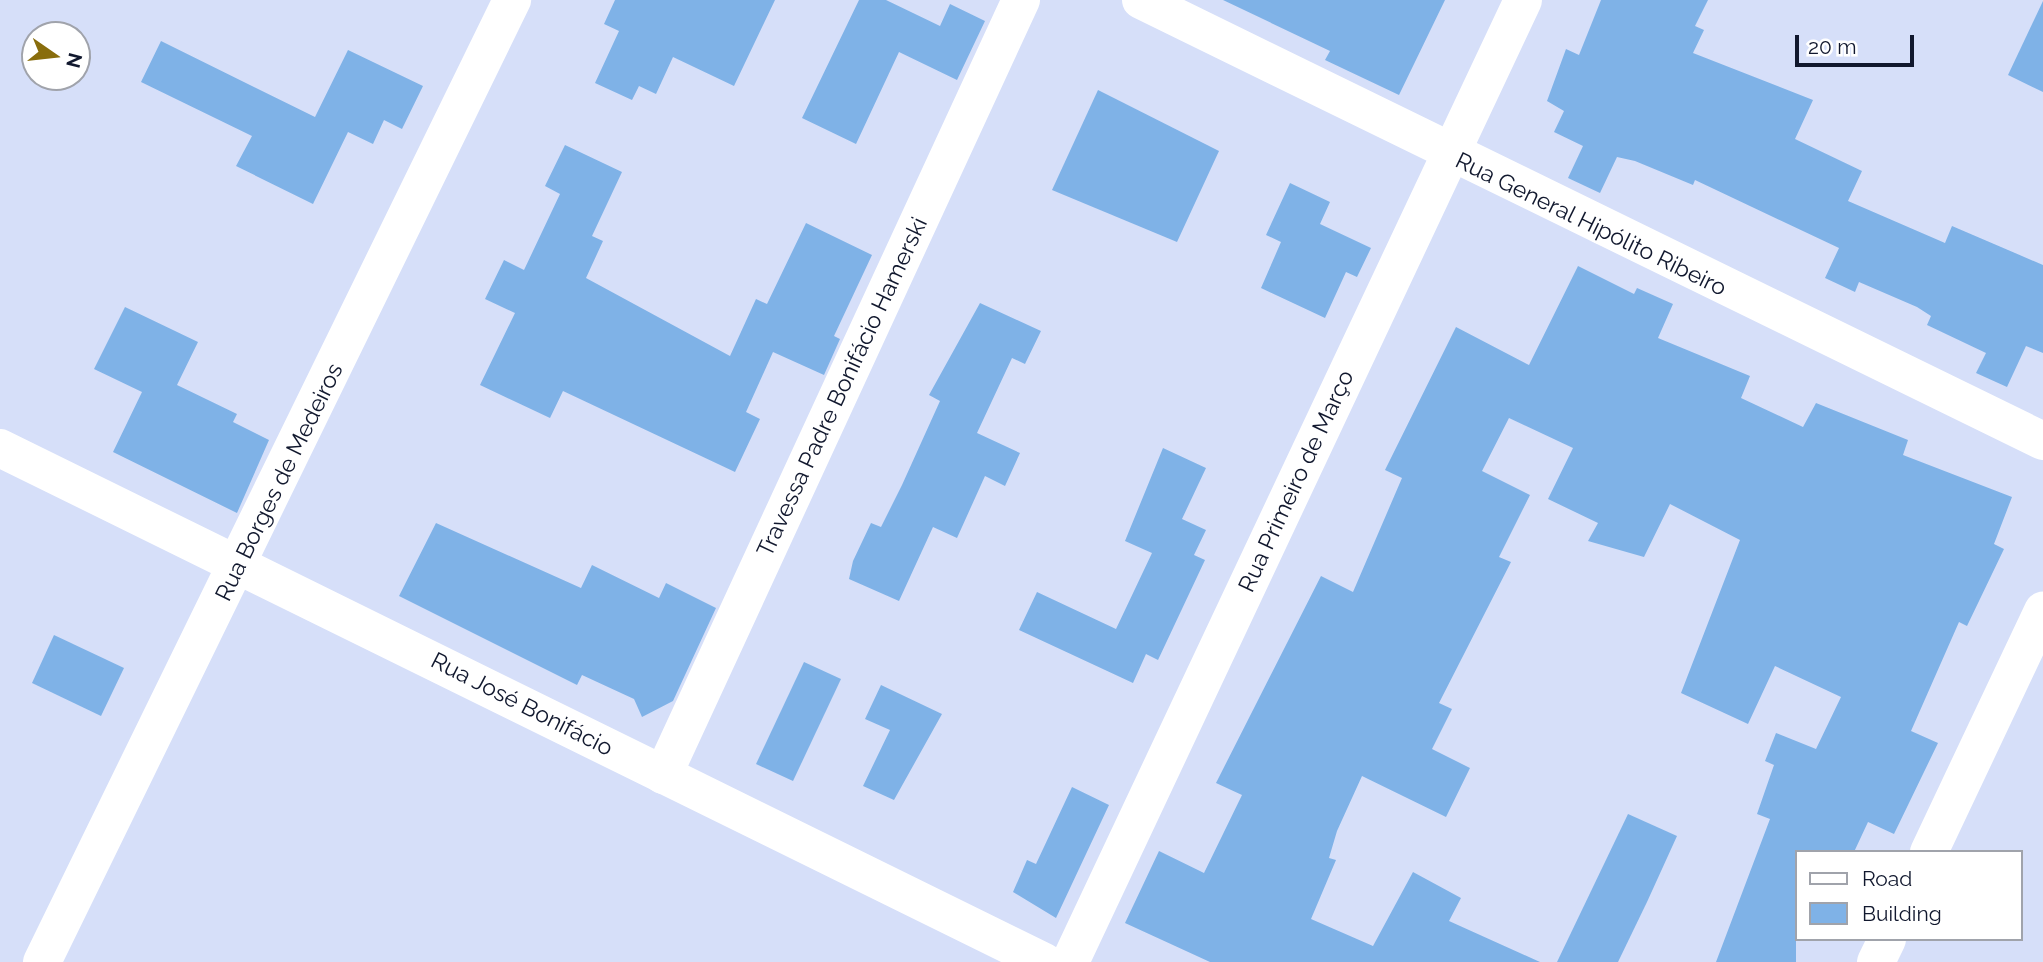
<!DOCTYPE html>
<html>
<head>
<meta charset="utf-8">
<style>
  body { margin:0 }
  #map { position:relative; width:2043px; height:962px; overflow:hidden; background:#d6dff9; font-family:Raleway,sans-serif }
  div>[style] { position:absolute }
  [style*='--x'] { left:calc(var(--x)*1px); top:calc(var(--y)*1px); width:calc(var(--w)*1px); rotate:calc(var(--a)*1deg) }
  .building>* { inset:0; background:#7fb2e7 }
  .minor>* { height:38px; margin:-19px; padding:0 19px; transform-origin:19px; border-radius:19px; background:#fff }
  span { translate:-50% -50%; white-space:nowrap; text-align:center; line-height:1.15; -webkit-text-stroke:5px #fff; paint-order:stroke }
  .street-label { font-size:23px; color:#11182e }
  .legend { position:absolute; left:1795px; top:850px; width:228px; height:91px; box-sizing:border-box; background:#fff; border:2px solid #a0a3ab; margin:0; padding:9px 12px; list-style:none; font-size:21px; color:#11182e }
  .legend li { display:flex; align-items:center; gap:14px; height:35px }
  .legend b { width:35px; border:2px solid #a0a3ab }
  .north { position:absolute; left:21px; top:21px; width:70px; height:70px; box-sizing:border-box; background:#fff; border:2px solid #a0a3ab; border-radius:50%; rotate:104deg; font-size:19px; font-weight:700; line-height:28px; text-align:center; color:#11182e }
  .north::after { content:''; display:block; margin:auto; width:24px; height:32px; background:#896d0c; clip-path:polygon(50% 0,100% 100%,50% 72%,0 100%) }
  .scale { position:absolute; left:1795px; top:35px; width:119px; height:32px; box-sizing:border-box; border:4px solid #11182e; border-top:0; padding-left:9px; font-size:21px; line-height:24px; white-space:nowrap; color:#11182e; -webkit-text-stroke:5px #fff; paint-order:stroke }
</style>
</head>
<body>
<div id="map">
  <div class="building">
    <div style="clip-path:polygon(615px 0,775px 0,734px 86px,673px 57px,656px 94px,639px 86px,632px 100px,595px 83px,619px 31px,604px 24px)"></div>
    <div style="clip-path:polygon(859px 0,886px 0,940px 26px,950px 4px,985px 21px,957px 80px,899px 52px,856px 144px,802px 118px)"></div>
    <div style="clip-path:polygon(1223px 0,1445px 0,1399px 95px,1325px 60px,1330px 51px)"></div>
    <div style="clip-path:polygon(1601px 0,1708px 0,1695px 26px,1704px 30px,1693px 53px,1813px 100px,1795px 139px,1862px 171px,1848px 201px,1945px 243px,1952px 226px,2043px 265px,2043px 353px,2026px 346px,2007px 387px,1976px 373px,1986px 353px,1927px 325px,1931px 316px,1917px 307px,1859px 282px,1855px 292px,1825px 278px,1839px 248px,1695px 180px,1693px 185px,1635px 161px,1617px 157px,1600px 193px,1568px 178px,1583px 146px,1554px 132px,1564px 111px,1547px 101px,1566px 49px,1579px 55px)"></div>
    <div style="clip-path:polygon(2043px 1px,2043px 92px,2008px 75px)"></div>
    <div style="clip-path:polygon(161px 41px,315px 117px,348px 50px,423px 86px,402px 129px,384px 120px,373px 144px,348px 132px,313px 204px,236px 166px,252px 136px,141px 82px)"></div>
    <div style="clip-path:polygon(1098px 90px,1219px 151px,1177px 242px,1052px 190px)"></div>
    <div style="clip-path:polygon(565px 145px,622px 172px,592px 236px,603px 241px,586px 278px,730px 356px,756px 299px,767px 304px,806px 223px,872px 255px,834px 336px,840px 339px,824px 375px,773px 352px,746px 412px,760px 419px,735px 472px,563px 391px,550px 418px,480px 385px,515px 313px,485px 299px,504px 260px,524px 270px,560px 194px,545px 186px)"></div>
    <div style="clip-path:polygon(1290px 183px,1330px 202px,1320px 224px,1371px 248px,1357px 277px,1346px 272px,1325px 318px,1261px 288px,1281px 242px,1266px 235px)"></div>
    <div style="clip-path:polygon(1578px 266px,1634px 294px,1637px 288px,1673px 304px,1658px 338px,1750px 376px,1741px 398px,1803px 427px,1816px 403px,1908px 440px,1903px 455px,2012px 497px,1994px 544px,2004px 549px,1967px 626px,1959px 622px,1911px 731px,1938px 743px,1894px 834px,1868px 822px,1854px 852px,1796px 852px,1796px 962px,1716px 962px,1770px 819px,1757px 814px,1774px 765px,1765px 761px,1776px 733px,1816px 749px,1841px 697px,1775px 666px,1748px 724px,1681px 693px,1740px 540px,1670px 504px,1644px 557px,1588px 541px,1598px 523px,1548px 499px,1573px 448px,1509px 418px,1482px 471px,1530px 495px,1499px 557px,1511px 562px,1439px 703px,1452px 709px,1432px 749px,1470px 768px,1446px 817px,1362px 776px,1337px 831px,1329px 858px,1336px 860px,1311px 919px,1373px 946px,1413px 872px,1461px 898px,1449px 921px,1540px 962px,1210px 962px,1125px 923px,1159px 851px,1204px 873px,1242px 795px,1216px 783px,1321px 576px,1353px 592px,1402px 478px,1385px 470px,1456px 327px,1529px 365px)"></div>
    <div style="clip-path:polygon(980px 303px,1041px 331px,1025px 364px,1012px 358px,977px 433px,1020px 453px,1005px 486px,985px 476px,957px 538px,933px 527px,899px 601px,849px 579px,853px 561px,871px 523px,881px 527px,902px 485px,940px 401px,929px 395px)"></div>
    <div style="clip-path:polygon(125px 307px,198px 342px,177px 385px,237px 414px,233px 422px,269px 440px,237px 513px,113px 452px,142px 392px,94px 369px)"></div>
    <div style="clip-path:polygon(1163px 448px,1206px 468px,1182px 519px,1206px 530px,1194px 555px,1205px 560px,1158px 660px,1146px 654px,1133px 683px,1019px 630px,1037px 592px,1116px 629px,1152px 553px,1125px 541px)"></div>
    <div style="clip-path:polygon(436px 523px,581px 588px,592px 565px,659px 598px,666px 583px,716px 608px,673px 701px,642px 717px,634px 699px,582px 675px,577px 685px,399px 596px)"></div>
    <div style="clip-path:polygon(54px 635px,124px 668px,101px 716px,32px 683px)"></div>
    <div style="clip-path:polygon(804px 662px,841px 679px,793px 781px,756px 764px)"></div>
    <div style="clip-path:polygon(881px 685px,942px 714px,894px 800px,863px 786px,890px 730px,865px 719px)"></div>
    <div style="clip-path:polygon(1072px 787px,1109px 805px,1056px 918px,1013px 892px,1027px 860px,1036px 864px)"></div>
    <div style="clip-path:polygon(1628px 814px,1677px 836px,1647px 902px,1618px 962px,1557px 962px)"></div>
  </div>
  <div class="minor">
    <div style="--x:1141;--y:0;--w:1004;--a:26.05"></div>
    <div style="--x:0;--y:448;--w:1164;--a:26.21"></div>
    <div style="--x:663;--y:775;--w:854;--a:-65.21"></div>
    <div style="--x:1929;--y:852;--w:267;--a:-64.7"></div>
    <div style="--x:42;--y:962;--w:1071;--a:-63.96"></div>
    <div style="--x:1070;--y:962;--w:1063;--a:-64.78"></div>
    <div style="--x:1876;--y:962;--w:25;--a:-64"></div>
  </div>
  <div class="street-label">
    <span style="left:1591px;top:224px;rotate:26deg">Rua General Hipólito Ribeiro</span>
    <span style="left:842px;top:387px;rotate:-65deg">Travessa Padre Bonifácio Hamerski</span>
    <span style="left:1296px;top:481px;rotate:-65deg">Rua Primeiro de Março</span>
    <span style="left:279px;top:482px;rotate:-64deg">Rua Borges de Medeiros</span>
    <span style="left:522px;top:704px;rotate:27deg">Rua José Bonifácio</span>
  </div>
  <ul class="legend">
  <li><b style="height:9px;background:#fff"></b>Road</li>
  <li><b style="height:19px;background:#7fb2e7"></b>Building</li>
  </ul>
  <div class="north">N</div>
  <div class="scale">20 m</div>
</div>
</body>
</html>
